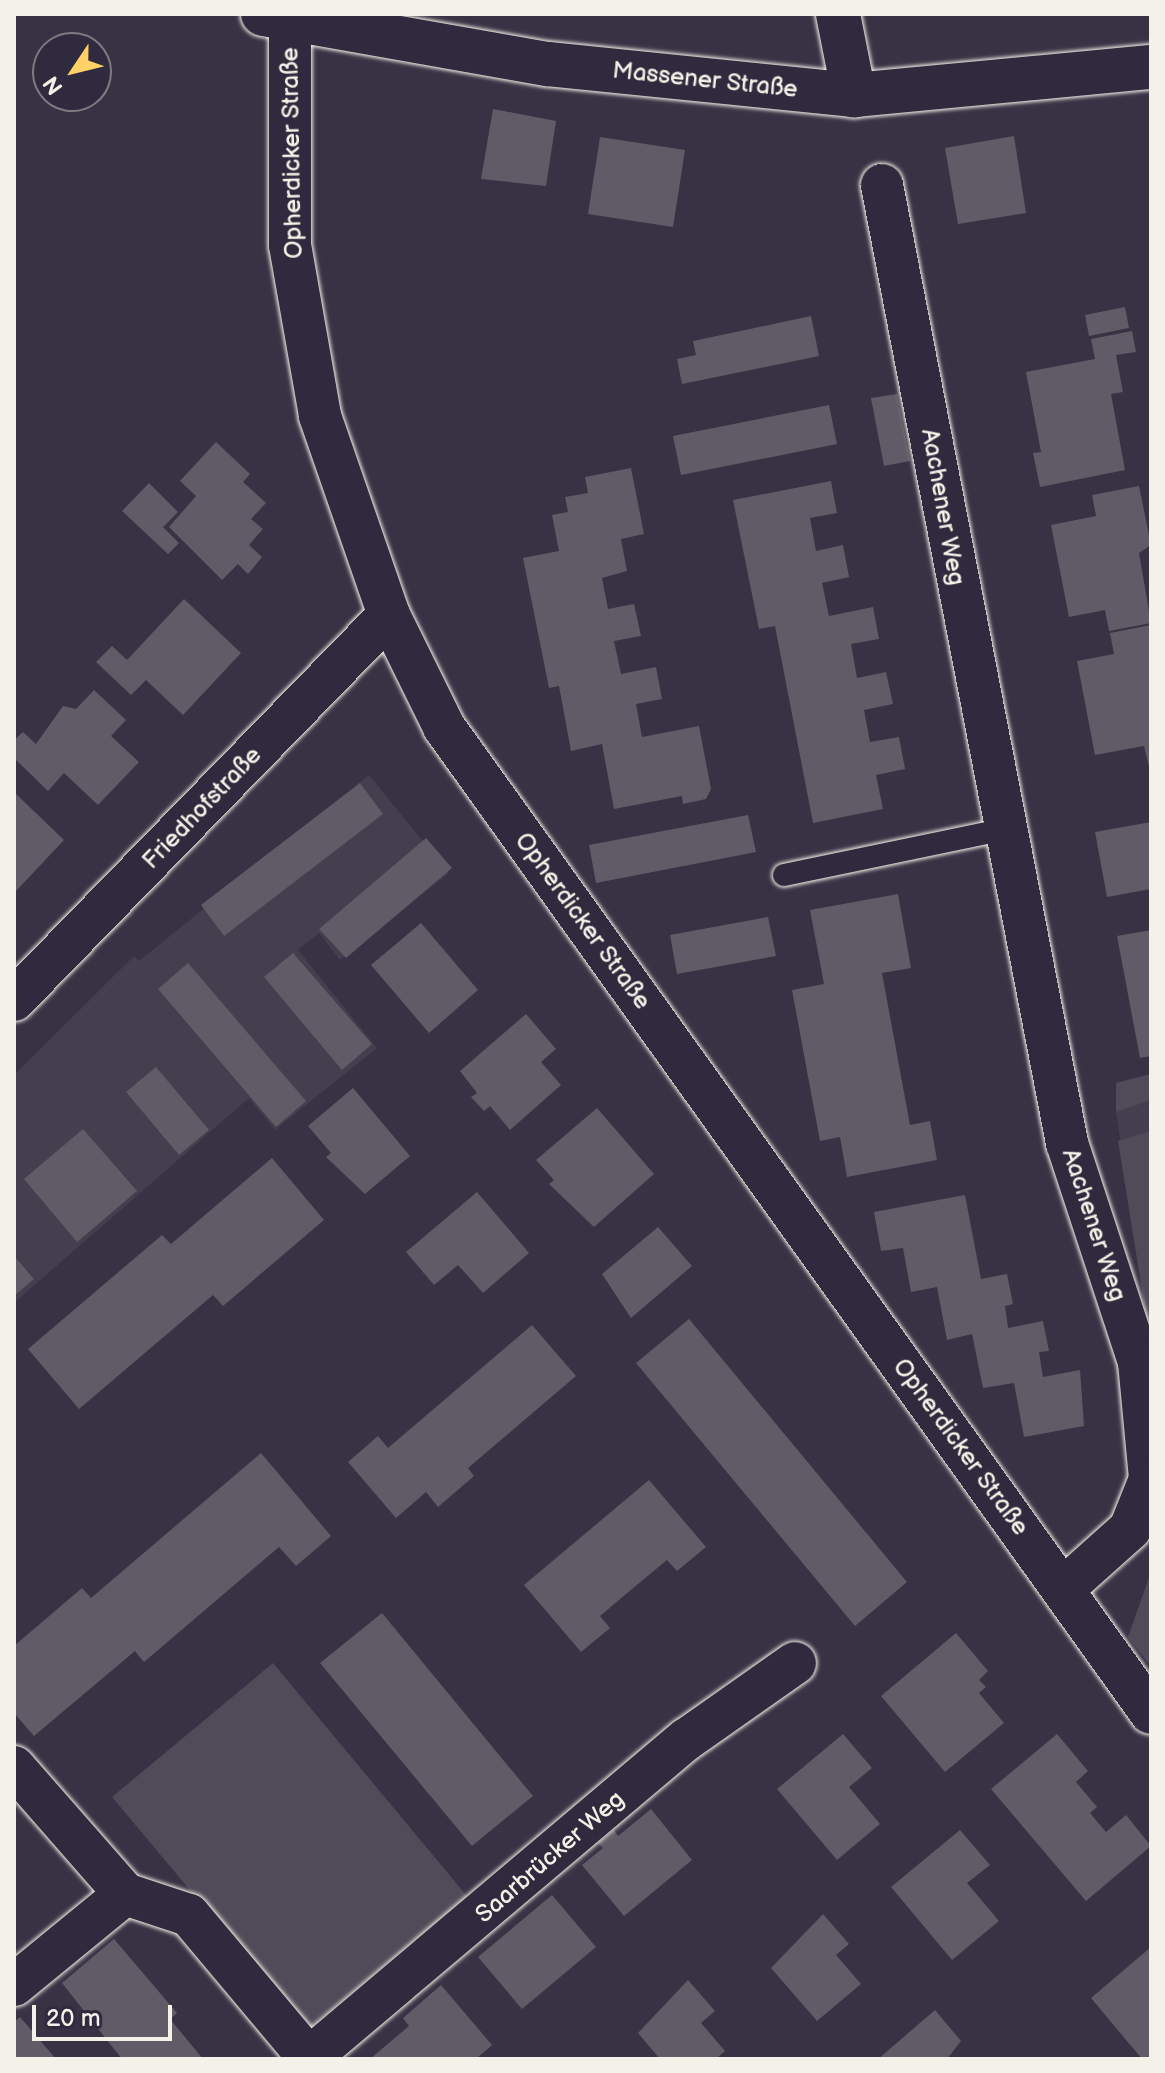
<!DOCTYPE html>
<html>
<head>
<meta charset="utf-8">
<style>
  body { margin:0 }
  #map { position:relative; width:1165px; height:2073px; overflow:hidden; background:#373244; font-family:"Balsamiq Sans",sans-serif }
  div>[style] { position:absolute }
  [style*='--x'] { left:calc(var(--x)*1px); top:calc(var(--y)*1px); width:calc(var(--w)*1px); rotate:calc(var(--a)*1deg) }
  .built>* { inset:0; background:#433f4e }
  .green>* { inset:0; background:#504b59 }
  .building>* { inset:0; background:#5f5c67 }
  .roads { filter:drop-shadow(0 0 2px #f4f1e8) drop-shadow(0 0 2px #f4f1e8) }
  .service>* { height:22px; margin:-11px; padding:0 11px; transform-origin:11px; border-radius:11px; background:#2f2a3d }
  .minor>* { height:42px; margin:-21px; padding:0 21px; transform-origin:21px; border-radius:21px; background:#2f2a3d }
  .tertiary>* { height:44px; margin:-22px; padding:0 22px; transform-origin:22px; border-radius:22px; background:#2f2a3d }
  span { translate:-50% -50%; white-space:nowrap; text-align:center; line-height:1.15; -webkit-text-stroke:6px #2f2a3d; paint-order:stroke }
  .street-label { font-size:24px; color:#f4f1e8 }
  .frame { position:absolute; inset:0; border:16px solid #f4f1e8; pointer-events:none }
  .north { position:absolute; left:32px; top:32px; width:80px; height:80px; box-sizing:border-box; background:#2f2a3d; border:2px solid #7e7a81; border-radius:50%; rotate:235deg; font-size:22px; font-weight:700; line-height:32px; text-align:center; color:#f4f1e8 }
  .north::after { content:''; display:block; margin:auto; width:28px; height:36px; background:#ffd166; clip-path:polygon(50% 0,100% 100%,50% 72%,0 100%) }
  .scale { position:absolute; left:32px; top:2005px; width:140px; height:36px; box-sizing:border-box; border:4px solid #f4f1e8; border-top:0; padding-left:10px; font-size:24px; line-height:28px; white-space:nowrap; color:#f4f1e8; -webkit-text-stroke:6px #2f2a3d; paint-order:stroke }
</style>
</head>
<body>
<div id="map">
  <div class="built">
    <div style="clip-path:polygon(369px 775px,449px 873px,340px 960px,319px 933px,298px 950px,377px 1048px,275px 1130px,249px 1098px,14px 1303px,14px 1075px,134px 956px,139px 961px)"></div>
    <div style="clip-path:polygon(1151px 1074px,1151px 1346px,1116px 1112px,1116px 1083px)"></div>
  </div>
  <div class="green">
    <div style="clip-path:polygon(1151px 1074px,1151px 1100px,1116px 1112px,1116px 1083px)"></div>
    <div style="clip-path:polygon(1151px 1131px,1151px 1346px,1118px 1141px)"></div>
    <div style="clip-path:polygon(1151px 1572px,1151px 1666px,1128px 1637px)"></div>
    <div style="clip-path:polygon(273px 1663px,467px 1896px,307px 2030px,112px 1797px)"></div>
  </div>
  <div class="building">
    <div style="clip-path:polygon(493px 109px,556px 121px,546px 186px,481px 179px)"></div>
    <div style="clip-path:polygon(1014px 136px,1026px 213px,958px 224px,945px 148px)"></div>
    <div style="clip-path:polygon(600px 137px,685px 150px,673px 227px,588px 214px)"></div>
    <div style="clip-path:polygon(1125px 307px,1129px 328px,1089px 336px,1085px 315px)"></div>
    <div style="clip-path:polygon(811px 316px,819px 356px,682px 384px,677px 359px,696px 355px,693px 341px)"></div>
    <div style="clip-path:polygon(1132px 331px,1136px 352px,1116px 355px,1123px 392px,1111px 394px,1125px 470px,1040px 487px,1033px 453px,1041px 452px,1026px 372px,1095px 359px,1091px 339px)"></div>
    <div style="clip-path:polygon(897px 394px,910px 461px,884px 466px,871px 398px)"></div>
    <div style="clip-path:polygon(829px 405px,837px 444px,681px 475px,673px 436px)"></div>
    <div style="clip-path:polygon(216px 442px,250px 474px,243px 482px,266px 503px,251px 519px,263px 529px,249px 545px,262px 557px,248px 574px,238px 564px,222px 580px,169px 527px,196px 496px,180px 481px)"></div>
    <div style="clip-path:polygon(631px 468px,644px 534px,621px 539px,627px 571px,602px 578px,608px 609px,634px 604px,641px 636px,614px 641px,621px 674px,656px 667px,662px 699px,636px 704px,642px 737px,699px 726px,711px 789px,706px 799px,683px 804px,682px 796px,614px 809px,602px 744px,571px 751px,559px 686px,549px 688px,523px 558px,559px 551px,552px 515px,568px 512px,565px 497px,588px 493px,585px 477px)"></div>
    <div style="clip-path:polygon(831px 481px,837px 513px,810px 518px,816px 551px,843px 545px,849px 577px,822px 583px,829px 616px,873px 607px,879px 639px,851px 644px,857px 678px,886px 672px,893px 704px,864px 710px,870px 742px,899px 737px,905px 769px,876px 775px,883px 809px,813px 823px,775px 626px,759px 629px,733px 500px)"></div>
    <div style="clip-path:polygon(149px 483px,178px 512px,163px 527px,179px 543px,168px 554px,122px 511px)"></div>
    <div style="clip-path:polygon(1139px 486px,1151px 545px,1139px 553px,1151px 623px,1109px 631px,1105px 610px,1069px 617px,1051px 525px,1096px 516px,1092px 495px)"></div>
    <div style="clip-path:polygon(184px 599px,241px 653px,183px 715px,146px 680px,131px 695px,96px 662px,112px 646px,127px 660px)"></div>
    <div style="clip-path:polygon(1151px 625px,1151px 770px,1150px 771px,1144px 746px,1095px 755px,1077px 661px,1114px 654px,1110px 633px)"></div>
    <div style="clip-path:polygon(94px 690px,126px 720px,111px 736px,139px 762px,98px 805px,64px 773px,48px 791px,14px 758px,14px 740px,23px 732px,36px 744px,63px 706px,76px 709px)"></div>
    <div style="clip-path:polygon(360px 783px,383px 814px,224px 936px,201px 905px)"></div>
    <div style="clip-path:polygon(14px 792px,64px 840px,16px 891px,14px 890px)"></div>
    <div style="clip-path:polygon(748px 815px,756px 852px,596px 883px,589px 845px)"></div>
    <div style="clip-path:polygon(1151px 822px,1151px 889px,1107px 897px,1095px 832px)"></div>
    <div style="clip-path:polygon(426px 838px,452px 868px,346px 958px,319px 929px)"></div>
    <div style="clip-path:polygon(898px 894px,911px 968px,882px 973px,910px 1125px,930px 1121px,937px 1160px,847px 1177px,840px 1137px,820px 1141px,792px 990px,824px 984px,810px 910px)"></div>
    <div style="clip-path:polygon(768px 917px,776px 956px,677px 974px,670px 935px)"></div>
    <div style="clip-path:polygon(421px 923px,478px 990px,429px 1033px,371px 965px)"></div>
    <div style="clip-path:polygon(1151px 930px,1151px 1056px,1140px 1058px,1117px 936px)"></div>
    <div style="clip-path:polygon(293px 953px,372px 1044px,342px 1070px,264px 977px)"></div>
    <div style="clip-path:polygon(188px 963px,306px 1101px,276px 1127px,158px 989px)"></div>
    <div style="clip-path:polygon(526px 1014px,556px 1049px,541px 1062px,561px 1085px,510px 1130px,490px 1106px,484px 1111px,471px 1097px,477px 1093px,460px 1071px)"></div>
    <div style="clip-path:polygon(156px 1067px,209px 1130px,179px 1155px,126px 1092px)"></div>
    <div style="clip-path:polygon(353px 1088px,410px 1156px,365px 1194px,326px 1157px,331px 1153px,308px 1126px)"></div>
    <div style="clip-path:polygon(597px 1108px,654px 1174px,594px 1227px,549px 1184px,554px 1180px,536px 1160px)"></div>
    <div style="clip-path:polygon(83px 1129px,137px 1191px,77px 1242px,24px 1179px)"></div>
    <div style="clip-path:polygon(272px 1158px,324px 1220px,223px 1306px,213px 1295px,79px 1409px,28px 1349px,162px 1235px,171px 1244px)"></div>
    <div style="clip-path:polygon(477px 1192px,529px 1253px,483px 1293px,458px 1265px,434px 1285px,406px 1252px)"></div>
    <div style="clip-path:polygon(965px 1195px,981px 1279px,1007px 1274px,1013px 1304px,1005px 1306px,1008px 1328px,1043px 1321px,1049px 1351px,1039px 1352px,1043px 1377px,1080px 1370px,1084px 1426px,1024px 1437px,1014px 1383px,983px 1388px,972px 1334px,947px 1340px,937px 1287px,911px 1292px,903px 1248px,881px 1251px,874px 1212px)"></div>
    <div style="clip-path:polygon(658px 1227px,692px 1266px,631px 1318px,602px 1274px)"></div>
    <div style="clip-path:polygon(14px 1256px,34px 1279px,14px 1296px)"></div>
    <div style="clip-path:polygon(689px 1319px,907px 1582px,855px 1626px,636px 1363px)"></div>
    <div style="clip-path:polygon(532px 1325px,576px 1376px,468px 1468px,474px 1476px,438px 1507px,426px 1492px,396px 1518px,348px 1462px,378px 1436px,388px 1448px)"></div>
    <div style="clip-path:polygon(261px 1453px,331px 1536px,296px 1566px,279px 1547px,144px 1662px,135px 1651px,34px 1736px,14px 1713px,14px 1646px,82px 1588px,91px 1598px)"></div>
    <div style="clip-path:polygon(649px 1480px,706px 1547px,677px 1571px,667px 1560px,632px 1589px,600px 1616px,610px 1628px,581px 1652px,524px 1585px)"></div>
    <div style="clip-path:polygon(382px 1613px,533px 1796px,472px 1846px,320px 1663px)"></div>
    <div style="clip-path:polygon(956px 1633px,988px 1671px,979px 1680px,986px 1687px,979px 1693px,1004px 1723px,945px 1772px,881px 1696px)"></div>
    <div style="clip-path:polygon(843px 1734px,872px 1768px,849px 1787px,880px 1824px,837px 1860px,777px 1789px)"></div>
    <div style="clip-path:polygon(1057px 1734px,1088px 1771px,1076px 1782px,1097px 1807px,1090px 1813px,1106px 1832px,1126px 1815px,1151px 1846px,1086px 1901px,991px 1789px)"></div>
    <div style="clip-path:polygon(651px 1809px,692px 1860px,624px 1916px,582px 1865px,603px 1848px,598px 1843px,614px 1830px,618px 1836px)"></div>
    <div style="clip-path:polygon(960px 1830px,990px 1865px,967px 1883px,999px 1921px,952px 1960px,891px 1887px)"></div>
    <div style="clip-path:polygon(552px 1895px,596px 1947px,522px 2009px,478px 1957px)"></div>
    <div style="clip-path:polygon(823px 1914px,849px 1944px,836px 1955px,861px 1984px,817px 2021px,771px 1968px)"></div>
    <div style="clip-path:polygon(114px 1939px,177px 2013px,170px 2019px,203px 2059px,122px 2059px,62px 1983px)"></div>
    <div style="clip-path:polygon(1151px 1947px,1151px 2059px,1142px 2059px,1091px 1998px)"></div>
    <div style="clip-path:polygon(688px 1980px,715px 2011px,701px 2023px,725px 2051px,716px 2059px,660px 2059px,638px 2033px)"></div>
    <div style="clip-path:polygon(441px 1985px,492px 2045px,476px 2059px,370px 2059px,409px 2026px,403px 2018px)"></div>
    <div style="clip-path:polygon(935px 2010px,961px 2041px,947px 2059px,878px 2059px)"></div>
    <div style="clip-path:polygon(20px 2017px,56px 2059px,14px 2059px,14px 2022px)"></div>
  </div>
  <div class="roads">
    <div class="service">
      <div style="--x:784;--y:875;--w:223;--a:-11.7"></div>
    </div>
    <div class="minor">
      <div style="--x:290;--y:18;--w:227;--a:90"></div>
      <div style="--x:290;--y:245;--w:174;--a:80"></div>
      <div style="--x:320;--y:416;--w:211;--a:70.9"></div>
      <div style="--x:389;--y:615;--w:125;--a:63.8"></div>
      <div style="--x:444;--y:727;--w:1213;--a:54.36"></div>
      <div style="--x:882;--y:185;--w:976;--a:79.07"></div>
      <div style="--x:1067;--y:1143;--w:231;--a:71.8"></div>
      <div style="--x:1139;--y:1362;--w:118;--a:84.6"></div>
      <div style="--x:1150;--y:1479;--w:54;--a:111.8"></div>
      <div style="--x:1130;--y:1529;--w:90;--a:138.2"></div>
      <div style="--x:14;--y:1000;--w:537;--a:-45.75"></div>
      <div style="--x:14;--y:1767;--w:169;--a:48.8"></div>
      <div style="--x:125;--y:1894;--w:67;--a:18.2"></div>
      <div style="--x:189;--y:1915;--w:188;--a:50"></div>
      <div style="--x:14;--y:1985;--w:144;--a:-39.3"></div>
      <div style="--x:309;--y:2058;--w:495;--a:-40.2"></div>
      <div style="--x:687;--y:1739;--w:132;--a:-35.1"></div>
    </div>
    <div class="tertiary">
      <div style="--x:263;--y:14;--w:289;--a:10"></div>
      <div style="--x:548;--y:64;--w:308;--a:5.8"></div>
      <div style="--x:854;--y:95;--w:298;--a:-5.4"></div>
      <div style="--x:838;--y:14;--w:83;--a:78.8"></div>
    </div>
  </div>
  <div class="street-label">
    <span style="left:705px;top:80px;rotate:6deg">Massener Straße</span>
    <span style="left:292px;top:153px;rotate:-91deg">Opherdicker Straße</span>
    <span style="left:943px;top:507px;rotate:80deg">Aachener Weg</span>
    <span style="left:202px;top:808px;rotate:-46deg">Friedhofstraße</span>
    <span style="left:583px;top:921px;rotate:54deg">Opherdicker Straße</span>
    <span style="left:1094px;top:1225px;rotate:72deg">Aachener Weg</span>
    <span style="left:961px;top:1447px;rotate:54deg">Opherdicker Straße</span>
    <span style="left:550px;top:1857px;rotate:-41deg">Saarbrücker Weg</span>
  </div>
  <div class="frame"></div>
  <div class="north">N</div>
  <div class="scale">20 m</div>
</div>
</body>
</html>
